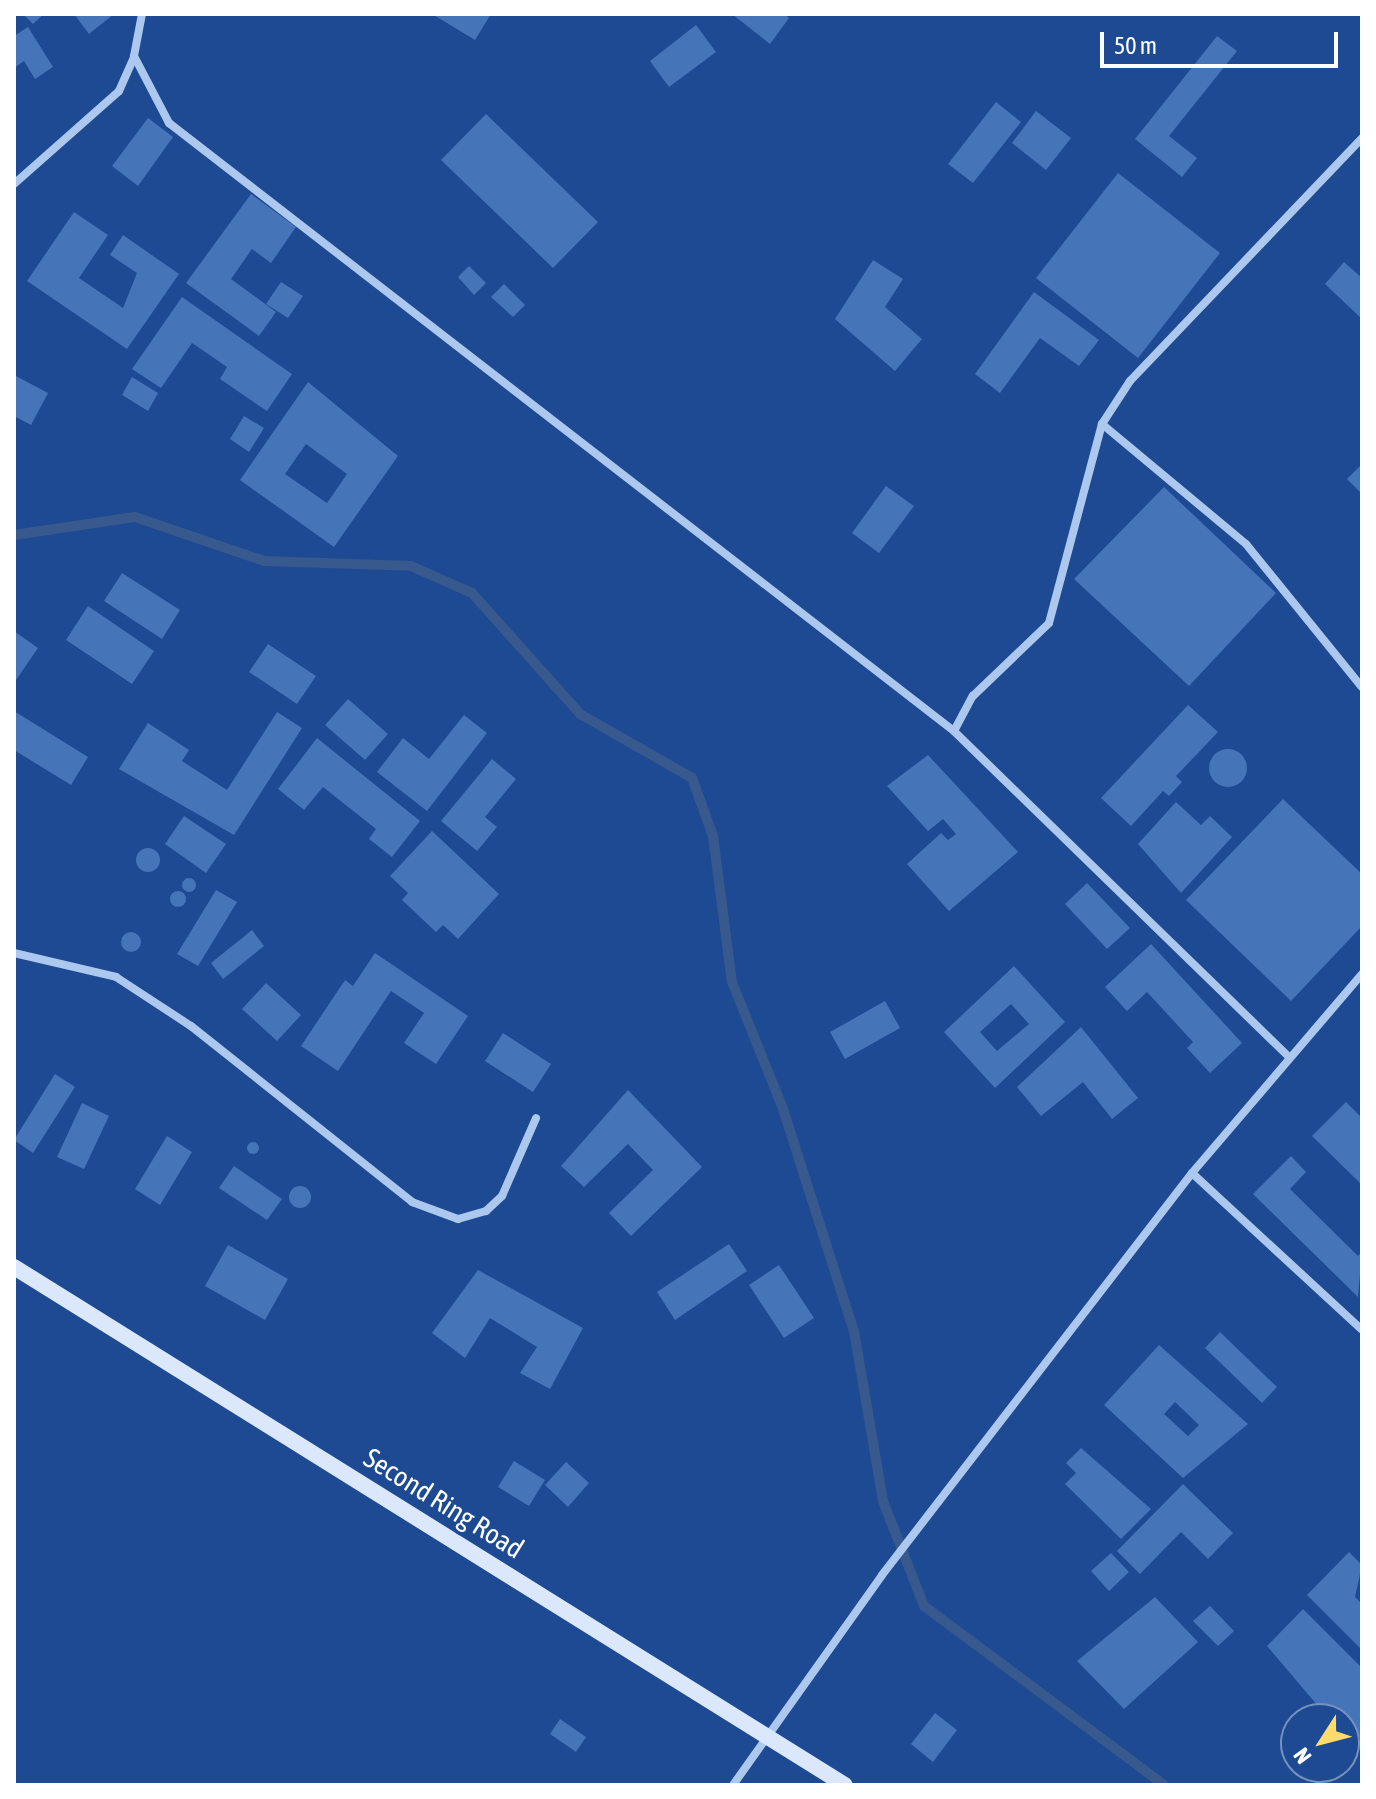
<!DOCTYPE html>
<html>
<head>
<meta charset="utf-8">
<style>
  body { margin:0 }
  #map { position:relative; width:1376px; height:1799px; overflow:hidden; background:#1d4a92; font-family:"Asap Condensed",sans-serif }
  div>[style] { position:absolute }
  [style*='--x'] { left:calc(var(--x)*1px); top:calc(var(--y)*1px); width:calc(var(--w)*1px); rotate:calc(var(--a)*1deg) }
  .stream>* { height:10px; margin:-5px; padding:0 5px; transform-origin:5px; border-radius:5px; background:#38598e }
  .building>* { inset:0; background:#4574b9 }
  .round { border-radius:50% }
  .street>* { height:8px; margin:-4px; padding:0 4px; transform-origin:4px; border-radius:4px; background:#adc8ee }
  .secondary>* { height:16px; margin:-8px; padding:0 8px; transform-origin:8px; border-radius:8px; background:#dbe7fa }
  span { translate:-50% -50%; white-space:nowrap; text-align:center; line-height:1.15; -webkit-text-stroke:7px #1d4a92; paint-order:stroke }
  .street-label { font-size:28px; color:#fff }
  .frame { position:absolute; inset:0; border:16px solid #fff; pointer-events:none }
  .north { position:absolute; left:1280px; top:1703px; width:80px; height:80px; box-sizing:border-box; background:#1d4a92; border:2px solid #7792be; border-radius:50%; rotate:234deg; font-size:22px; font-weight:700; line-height:32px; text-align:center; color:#fff }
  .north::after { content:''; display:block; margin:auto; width:28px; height:36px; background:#fedb6c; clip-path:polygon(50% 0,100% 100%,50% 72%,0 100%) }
  .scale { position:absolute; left:1100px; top:32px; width:238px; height:36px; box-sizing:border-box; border:4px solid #fff; border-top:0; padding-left:10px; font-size:24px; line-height:28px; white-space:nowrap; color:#fff; -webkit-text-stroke:6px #1d4a92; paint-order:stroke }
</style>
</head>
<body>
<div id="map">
  <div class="stream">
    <div style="--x:14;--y:535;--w:122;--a:-8.5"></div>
    <div style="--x:135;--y:517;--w:136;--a:18.8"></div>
    <div style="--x:264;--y:561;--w:147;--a:1.9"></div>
    <div style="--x:411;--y:566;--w:67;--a:23.9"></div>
    <div style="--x:472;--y:593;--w:162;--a:48.2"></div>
    <div style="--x:580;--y:714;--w:129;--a:29.7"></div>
    <div style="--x:692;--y:778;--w:62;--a:70.1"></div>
    <div style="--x:713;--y:836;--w:147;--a:82.6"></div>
    <div style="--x:732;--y:982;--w:137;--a:68.1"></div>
    <div style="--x:783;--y:1109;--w:233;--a:72.3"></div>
    <div style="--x:854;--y:1331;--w:172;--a:80.3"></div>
    <div style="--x:883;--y:1501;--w:113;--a:68.7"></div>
    <div style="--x:924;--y:1606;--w:299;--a:36.7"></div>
  </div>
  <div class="building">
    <div style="clip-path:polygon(23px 14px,44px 14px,33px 24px)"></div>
    <div style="clip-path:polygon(74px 14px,114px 14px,89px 34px)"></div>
    <div style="clip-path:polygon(432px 14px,491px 14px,475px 40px)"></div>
    <div style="clip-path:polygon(732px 14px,784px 14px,789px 18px,770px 44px)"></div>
    <div style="clip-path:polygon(696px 25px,716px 52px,669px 87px,650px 61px)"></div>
    <div style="clip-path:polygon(28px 27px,53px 67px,35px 79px,24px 61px,14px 68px,14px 36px)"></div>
    <div style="clip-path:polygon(1217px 36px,1237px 51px,1169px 136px,1197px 158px,1182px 177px,1135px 139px)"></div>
    <div style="clip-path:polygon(996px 102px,1021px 122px,973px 183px,948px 164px)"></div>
    <div style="clip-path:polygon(1036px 111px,1071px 138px,1046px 170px,1012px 143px)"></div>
    <div style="clip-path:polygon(486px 114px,598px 222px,553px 268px,441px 160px)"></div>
    <div style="clip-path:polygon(148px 118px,173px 137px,138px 186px,112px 166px)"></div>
    <div style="clip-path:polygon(1118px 173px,1220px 253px,1138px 358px,1036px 278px)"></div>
    <div style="clip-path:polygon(251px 194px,296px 227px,271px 263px,252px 249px,231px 279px,276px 312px,259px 336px,186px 283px)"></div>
    <div style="clip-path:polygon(74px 212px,108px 235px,79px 278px,123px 308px,137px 273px,110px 255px,123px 235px,179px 274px,127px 349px,27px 281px)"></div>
    <div style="clip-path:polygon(873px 260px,903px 279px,885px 307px,922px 339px,895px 371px,835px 319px)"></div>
    <div style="clip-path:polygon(1344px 262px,1362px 278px,1362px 319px,1325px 284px)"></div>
    <div style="clip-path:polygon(469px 266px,486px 283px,474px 295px,458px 277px)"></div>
    <div style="clip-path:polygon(281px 282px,303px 296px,288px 318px,266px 304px)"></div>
    <div style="clip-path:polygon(504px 284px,525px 305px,513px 317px,491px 297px)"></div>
    <div style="clip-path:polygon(1034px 292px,1099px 340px,1079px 366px,1040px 338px,1000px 393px,975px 374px)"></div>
    <div style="clip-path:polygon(182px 297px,292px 374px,267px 411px,220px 379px,227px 367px,192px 343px,161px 388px,132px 369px)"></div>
    <div style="clip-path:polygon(14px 375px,48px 393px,31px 425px,14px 416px)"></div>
    <div style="clip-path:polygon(132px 377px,158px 393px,148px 411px,122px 395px)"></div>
    <div style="clip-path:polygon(evenodd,308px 382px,398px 456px,334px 547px,240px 480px,308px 382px,306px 444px,347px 474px,327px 503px,285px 474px,306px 444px)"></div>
    <div style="clip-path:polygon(244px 416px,264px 428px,249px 452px,230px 439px)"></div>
    <div style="clip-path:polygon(1362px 464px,1362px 494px,1347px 479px)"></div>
    <div style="clip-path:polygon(886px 486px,914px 506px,879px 553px,852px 533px)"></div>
    <div style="clip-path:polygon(1164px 487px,1276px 593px,1189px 686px,1074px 579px)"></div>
    <div style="clip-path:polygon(122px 573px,180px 610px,162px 639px,104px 601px)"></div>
    <div style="clip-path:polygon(88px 606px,154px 651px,132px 684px,66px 640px)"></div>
    <div style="clip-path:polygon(14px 631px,38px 648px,14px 683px)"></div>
    <div style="clip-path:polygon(268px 644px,316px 676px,297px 704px,249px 672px)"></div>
    <div style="clip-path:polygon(348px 699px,388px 734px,365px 760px,325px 725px)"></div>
    <div style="clip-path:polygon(1188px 705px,1218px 732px,1176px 776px,1182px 782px,1169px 796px,1163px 791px,1131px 826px,1101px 798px)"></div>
    <div style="clip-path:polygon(14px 711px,88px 757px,71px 785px,14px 750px)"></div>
    <div style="clip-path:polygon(277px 712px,302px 728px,234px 835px,119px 769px,148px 723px,189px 750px,182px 761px,227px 790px)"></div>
    <div style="clip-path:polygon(464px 715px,487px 733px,427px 811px,377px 772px,403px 738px,429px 759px)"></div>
    <div style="clip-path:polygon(317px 738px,420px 821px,392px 857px,369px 839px,376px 829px,323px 787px,304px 810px,278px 789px)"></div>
    <div class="round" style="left:1209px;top:749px;width:38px;height:38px"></div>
    <div style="clip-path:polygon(928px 755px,1018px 852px,949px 911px,907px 864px,941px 833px,948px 840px,956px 834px,943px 819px,928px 831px,887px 786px)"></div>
    <div style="clip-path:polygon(492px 759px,516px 779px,485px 817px,497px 827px,477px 851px,441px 821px)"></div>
    <div style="clip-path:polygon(1283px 799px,1362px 874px,1362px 926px,1291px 1001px,1186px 900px)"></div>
    <div style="clip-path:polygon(1176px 802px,1201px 825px,1210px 816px,1232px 837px,1181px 893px,1138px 844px)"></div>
    <div style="clip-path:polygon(184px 816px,226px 844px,206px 873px,165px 844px)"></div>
    <div style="clip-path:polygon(432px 831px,499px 894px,458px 939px,443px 925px,436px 932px,402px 900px,408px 893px,390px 876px)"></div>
    <div class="round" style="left:136px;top:848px;width:24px;height:24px"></div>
    <div class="round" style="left:182px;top:878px;width:14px;height:14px"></div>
    <div style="clip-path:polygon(1087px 883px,1130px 928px,1107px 949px,1065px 904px)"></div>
    <div style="clip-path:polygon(216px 890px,237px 902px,198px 966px,177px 954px)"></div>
    <div class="round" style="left:170px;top:891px;width:16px;height:16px"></div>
    <div style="clip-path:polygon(252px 930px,264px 946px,223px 979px,211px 963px)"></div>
    <div class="round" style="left:121px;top:932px;width:20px;height:20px"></div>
    <div style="clip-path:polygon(1151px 944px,1242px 1043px,1210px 1073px,1187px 1048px,1193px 1042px,1147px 992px,1127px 1011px,1105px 987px)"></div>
    <div style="clip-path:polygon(375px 953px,468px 1016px,436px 1064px,404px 1043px,424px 1013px,391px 991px,338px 1071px,301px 1046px,345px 980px,353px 986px)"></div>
    <div style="clip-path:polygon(evenodd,1014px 966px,1065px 1022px,995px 1088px,944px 1032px,1014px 966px,1011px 1004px,1029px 1024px,997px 1051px,980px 1032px,1011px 1004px)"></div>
    <div style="clip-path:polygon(266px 983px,301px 1015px,277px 1041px,242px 1009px)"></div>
    <div style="clip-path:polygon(885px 1001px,900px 1028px,845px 1059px,830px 1032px)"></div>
    <div style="clip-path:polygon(1081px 1027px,1138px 1098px,1112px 1119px,1083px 1082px,1041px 1116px,1017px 1087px)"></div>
    <div style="clip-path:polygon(503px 1033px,551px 1064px,533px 1092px,485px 1061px)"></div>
    <div style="clip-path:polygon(55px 1074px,75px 1087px,33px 1153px,14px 1140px)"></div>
    <div style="clip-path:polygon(628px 1090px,702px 1167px,631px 1236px,609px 1213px,653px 1170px,628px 1144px,584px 1187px,561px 1166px)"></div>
    <div style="clip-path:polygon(1346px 1102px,1362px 1118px,1362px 1185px,1312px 1136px)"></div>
    <div style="clip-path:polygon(82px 1103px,109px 1116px,84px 1169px,57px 1157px)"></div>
    <div style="clip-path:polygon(167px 1136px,192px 1152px,160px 1205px,135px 1189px)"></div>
    <div class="round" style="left:247px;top:1142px;width:12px;height:12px"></div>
    <div style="clip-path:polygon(1291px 1156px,1306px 1172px,1290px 1189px,1358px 1256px,1362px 1251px,1358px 1297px,1253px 1194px)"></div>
    <div style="clip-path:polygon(234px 1166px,282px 1199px,267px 1220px,219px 1188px)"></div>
    <div class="round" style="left:289px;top:1186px;width:22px;height:22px"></div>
    <div style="clip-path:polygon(729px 1244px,747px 1271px,675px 1320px,657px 1292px)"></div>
    <div style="clip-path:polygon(228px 1245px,288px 1279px,265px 1320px,205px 1286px)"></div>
    <div style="clip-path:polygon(779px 1265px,814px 1318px,784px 1338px,749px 1285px)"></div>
    <div style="clip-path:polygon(478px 1270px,583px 1328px,550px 1389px,520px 1373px,537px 1347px,490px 1318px,465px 1358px,432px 1333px)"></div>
    <div style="clip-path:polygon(1220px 1332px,1277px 1387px,1262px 1403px,1205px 1348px)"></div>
    <div style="clip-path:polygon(evenodd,1159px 1345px,1248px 1424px,1183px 1478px,1104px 1405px,1159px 1345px,1175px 1402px,1199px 1425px,1188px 1436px,1164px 1414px,1175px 1402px)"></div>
    <div style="clip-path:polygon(1081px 1448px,1151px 1509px,1121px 1539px,1065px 1484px,1076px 1473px,1066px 1463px)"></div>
    <div style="clip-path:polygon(514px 1461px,545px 1480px,529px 1506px,498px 1487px)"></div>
    <div style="clip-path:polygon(566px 1462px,589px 1483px,568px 1507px,545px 1485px)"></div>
    <div style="clip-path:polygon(1183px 1484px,1233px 1533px,1208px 1559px,1181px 1532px,1140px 1574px,1117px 1551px)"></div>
    <div style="clip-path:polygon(1349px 1552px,1362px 1565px,1355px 1597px,1362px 1604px,1362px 1650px,1307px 1595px)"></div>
    <div style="clip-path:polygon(1111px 1553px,1129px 1572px,1109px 1591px,1091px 1571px)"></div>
    <div style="clip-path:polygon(1155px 1597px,1198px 1642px,1124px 1709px,1077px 1661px)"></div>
    <div style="clip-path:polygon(1210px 1606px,1234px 1631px,1218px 1646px,1193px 1621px)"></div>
    <div style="clip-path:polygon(1303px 1609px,1362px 1668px,1360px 1738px,1329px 1706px,1323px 1712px,1267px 1646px)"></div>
    <div style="clip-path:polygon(935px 1713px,957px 1730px,933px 1762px,911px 1744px)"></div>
    <div style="clip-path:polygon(560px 1719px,586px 1737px,576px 1752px,550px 1734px)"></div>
  </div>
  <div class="street">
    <div style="--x:142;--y:14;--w:43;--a:100.8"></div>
    <div style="--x:134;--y:56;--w:76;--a:62.4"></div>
    <div style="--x:169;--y:123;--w:993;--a:37.76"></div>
    <div style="--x:14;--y:184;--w:140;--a:-41.5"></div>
    <div style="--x:119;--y:91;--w:37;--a:-66"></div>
    <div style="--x:1102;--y:424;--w:187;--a:39.8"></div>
    <div style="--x:1246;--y:544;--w:184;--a:51"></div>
    <div style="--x:14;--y:953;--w:105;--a:13.2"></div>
    <div style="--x:116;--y:977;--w:90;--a:33.2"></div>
    <div style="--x:191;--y:1026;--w:283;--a:38.5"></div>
    <div style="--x:412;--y:1202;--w:49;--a:20.3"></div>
    <div style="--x:458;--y:1219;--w:29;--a:-16"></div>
    <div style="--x:486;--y:1211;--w:22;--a:-43"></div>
    <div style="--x:502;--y:1196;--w:85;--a:-66.4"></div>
    <div style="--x:1289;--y:1057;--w:467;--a:-135.8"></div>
    <div style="--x:954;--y:731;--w:40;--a:-62"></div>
    <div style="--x:973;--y:696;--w:105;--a:-43.8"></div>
    <div style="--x:1049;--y:623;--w:206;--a:-75.1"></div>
    <div style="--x:1102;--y:424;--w:51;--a:-56.9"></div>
    <div style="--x:1130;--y:381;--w:336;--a:-46.3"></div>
    <div style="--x:1192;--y:1173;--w:231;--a:42.7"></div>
    <div style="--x:733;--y:1785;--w:257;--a:-54.6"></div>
    <div style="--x:882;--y:1575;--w:508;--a:-52.36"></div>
    <div style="--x:1192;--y:1173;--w:262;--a:-49.5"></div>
  </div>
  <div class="secondary">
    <div style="--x:14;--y:1267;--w:979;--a:31.94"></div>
  </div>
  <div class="street-label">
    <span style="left:444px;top:1503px;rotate:32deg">Second Ring Road</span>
  </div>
  <div class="frame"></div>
  <div class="north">N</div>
  <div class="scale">50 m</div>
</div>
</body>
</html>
